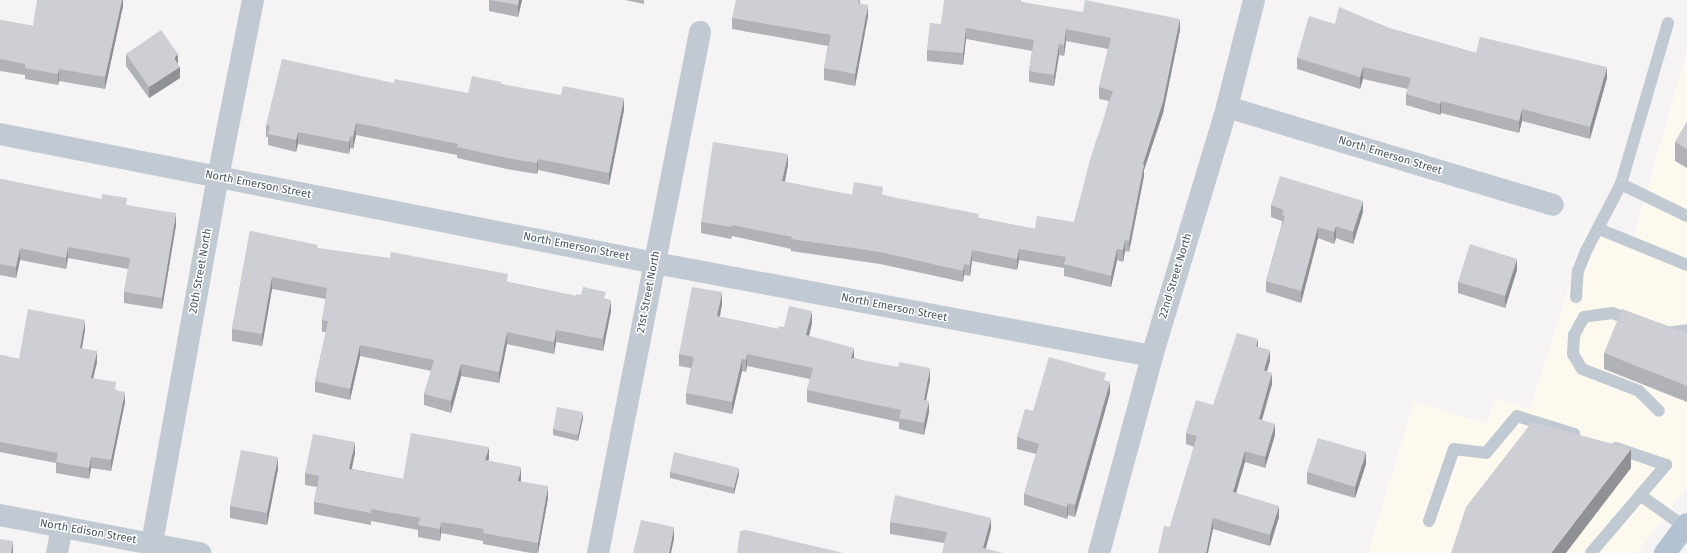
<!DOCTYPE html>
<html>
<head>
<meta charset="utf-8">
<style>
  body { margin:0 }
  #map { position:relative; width:1687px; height:553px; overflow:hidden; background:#f5f3f3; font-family:"Fira Sans",sans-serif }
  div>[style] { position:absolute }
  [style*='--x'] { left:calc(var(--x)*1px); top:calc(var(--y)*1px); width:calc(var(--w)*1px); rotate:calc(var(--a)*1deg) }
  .commercial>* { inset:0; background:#fdf9ef }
  .lane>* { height:12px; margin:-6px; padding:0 6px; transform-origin:6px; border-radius:6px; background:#c1cad2 }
  .street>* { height:22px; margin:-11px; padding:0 11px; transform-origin:11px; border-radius:11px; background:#c1cad2 }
  .primary>* { height:22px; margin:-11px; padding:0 11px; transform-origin:11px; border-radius:11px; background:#b3c2d1 }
  .wall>* { inset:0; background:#b0b2b7 }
  .shaded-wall>* { inset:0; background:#909195 }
  .building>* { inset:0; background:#cdcfd5 }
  span { translate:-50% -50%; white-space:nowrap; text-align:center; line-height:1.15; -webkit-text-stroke:3px #fff; paint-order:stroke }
  .street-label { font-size:11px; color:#4a5661 }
</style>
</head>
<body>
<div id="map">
  <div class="commercial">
    <div style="clip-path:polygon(1687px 50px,1687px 488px,1637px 553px,1368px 553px,1414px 401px,1486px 424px,1495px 398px,1530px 409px,1587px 229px,1631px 245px)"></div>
  </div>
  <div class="lane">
    <div style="--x:1668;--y:23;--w:168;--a:106.3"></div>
    <div style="--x:1621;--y:184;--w:73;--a:25.9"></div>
    <div style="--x:1599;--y:229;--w:95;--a:22.2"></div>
    <div style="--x:1576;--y:297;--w:26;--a:-86"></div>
    <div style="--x:1578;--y:271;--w:22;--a:-68"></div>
    <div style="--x:1586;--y:251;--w:76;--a:-62.4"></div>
    <div style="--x:1634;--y:321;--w:23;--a:-160"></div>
    <div style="--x:1612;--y:313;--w:28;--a:172"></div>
    <div style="--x:1584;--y:317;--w:21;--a:119"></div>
    <div style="--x:1574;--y:335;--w:19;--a:93"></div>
    <div style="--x:1573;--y:354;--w:17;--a:59"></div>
    <div style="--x:1582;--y:369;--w:61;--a:21.1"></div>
    <div style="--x:1639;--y:391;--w:28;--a:45"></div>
    <div style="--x:1666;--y:333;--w:21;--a:-8"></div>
    <div style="--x:1640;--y:495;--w:55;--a:35.4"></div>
    <div style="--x:1429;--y:521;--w:76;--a:-70.9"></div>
    <div style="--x:1454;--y:449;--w:32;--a:7"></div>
    <div style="--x:1486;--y:453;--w:48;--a:-50"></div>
    <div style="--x:1517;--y:416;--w:60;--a:17.5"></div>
    <div style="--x:1591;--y:553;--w:116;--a:-49.6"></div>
    <div style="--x:1666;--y:465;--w:53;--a:-161.2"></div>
  </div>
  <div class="street">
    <div style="--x:1227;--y:107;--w:340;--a:16.7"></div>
    <div style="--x:0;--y:134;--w:668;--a:11.14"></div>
    <div style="--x:655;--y:263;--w:506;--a:10.6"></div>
    <div style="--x:0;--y:515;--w:204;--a:10.8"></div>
    <div style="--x:152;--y:543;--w:372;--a:-79.8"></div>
    <div style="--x:218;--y:177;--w:180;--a:-78.8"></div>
    <div style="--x:57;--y:553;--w:25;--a:-79"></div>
    <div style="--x:598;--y:553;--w:531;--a:-78.92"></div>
    <div style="--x:1099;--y:553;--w:204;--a:-74.9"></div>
    <div style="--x:1152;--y:356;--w:260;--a:-73.2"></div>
    <div style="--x:1227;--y:107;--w:110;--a:-75.8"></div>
  </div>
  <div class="primary">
    <div style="--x:1665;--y:553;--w:36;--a:-53"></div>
  </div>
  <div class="wall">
    <div style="clip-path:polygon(123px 0,123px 6px,105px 89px,59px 81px,58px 85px,25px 79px,25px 75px,0 71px,0 20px,33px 26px)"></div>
    <div style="clip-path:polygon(489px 0,522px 0,518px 17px,489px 11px)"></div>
    <div style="clip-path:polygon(625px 0,644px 0,644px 4px)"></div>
    <div style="clip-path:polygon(860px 0,860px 3px,868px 16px,855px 86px,824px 80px,824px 68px,828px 46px,732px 29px,732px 18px)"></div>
    <div style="clip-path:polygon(1021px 0,1021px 2px,1180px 30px,1163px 113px,1144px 170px,1144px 176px,1129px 252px,1125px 251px,1123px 262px,1117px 260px,1111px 287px,1064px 276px,1064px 268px,1019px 260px,1017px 270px,972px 261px,970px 276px,964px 275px,963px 282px,880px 264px,791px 251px,791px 249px,732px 236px,731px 239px,701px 233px,701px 222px,788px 165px,785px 182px,852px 195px,883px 195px,979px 218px,1035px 229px,1074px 222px,1109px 101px,1099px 99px,1099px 87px,1108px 49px,1066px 41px,1064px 56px,1059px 55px,1054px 86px,1029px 82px,1029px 71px,1032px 51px,966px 39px,963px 65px,927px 61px,927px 50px,941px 24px)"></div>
    <div style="clip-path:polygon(1335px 24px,1392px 29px,1476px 53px,1607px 78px,1590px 139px,1522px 121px,1519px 133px,1441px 113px,1440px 115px,1406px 105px,1406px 94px,1408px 89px,1363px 79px,1360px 89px,1297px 69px,1297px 58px)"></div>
    <div style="clip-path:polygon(126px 54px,178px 64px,180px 78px,149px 98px,126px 66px)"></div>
    <div style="clip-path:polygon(501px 84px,624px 110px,609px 185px,538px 170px,537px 174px,507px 169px,457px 158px,457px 155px,356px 135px,353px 149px,350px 148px,349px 154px,298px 144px,296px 152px,268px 145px,268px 137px,266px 137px,266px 125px,468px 93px)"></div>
    <div style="clip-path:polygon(1687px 122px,1687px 168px,1675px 161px,1675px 142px)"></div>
    <div style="clip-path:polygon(0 179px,127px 205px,176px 225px,162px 309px,124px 303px,124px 292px,128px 269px,68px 258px,66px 269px,20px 260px,16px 278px,0 275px)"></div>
    <div style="clip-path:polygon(1271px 205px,1363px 212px,1353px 244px,1336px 238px,1334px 244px,1318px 238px,1301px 303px,1266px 292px,1266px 281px,1282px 224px,1282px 221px,1271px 217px)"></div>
    <div style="clip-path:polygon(250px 231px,318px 248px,508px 282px,576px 296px,606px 299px,611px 311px,603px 351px,556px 342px,554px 354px,507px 344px,499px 383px,461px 376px,451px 413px,424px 405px,424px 394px,431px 371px,360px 356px,350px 400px,315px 392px,315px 381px,326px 332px,322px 332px,322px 320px,326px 299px,272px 289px,262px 346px,232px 341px,232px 329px)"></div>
    <div style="clip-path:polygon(1517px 270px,1505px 308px,1458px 293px,1458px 282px)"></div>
    <div style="clip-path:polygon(722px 304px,720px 317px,778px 329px,784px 327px,812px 323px,809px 336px,854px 358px,930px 380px,926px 400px,929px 412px,924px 435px,899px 429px,899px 422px,807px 402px,807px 390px,810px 379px,747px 366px,746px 372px,742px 371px,732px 414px,686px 404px,686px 393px,691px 368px,679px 366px,679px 354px)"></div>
    <div style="clip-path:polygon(85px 330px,82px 348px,97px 362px,93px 378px,116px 390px,125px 402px,111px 471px,91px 468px,89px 479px,56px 473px,56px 463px,0 452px,0 355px,19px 359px)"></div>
    <div style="clip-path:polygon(1687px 333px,1687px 402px,1604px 369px,1604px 353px)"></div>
    <div style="clip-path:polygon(1258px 347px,1270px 361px,1267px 371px,1272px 384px,1262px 420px,1275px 435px,1265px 468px,1245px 462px,1236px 493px,1279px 517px,1270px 546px,1213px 529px,1170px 527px,1194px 447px,1186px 444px,1186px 433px,1213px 405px)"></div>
    <div style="clip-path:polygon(1106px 381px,1110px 393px,1075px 517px,1068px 515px,1067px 519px,1024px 505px,1024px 494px,1036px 454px,1017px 449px,1017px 437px,1033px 411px)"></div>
    <div style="clip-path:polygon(583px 418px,578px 441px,553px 435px,553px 429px)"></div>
    <div style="clip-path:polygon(355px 453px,352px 469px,403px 479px,489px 458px,488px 461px,521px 478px,521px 481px,548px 498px,538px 553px,531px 553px,483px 544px,483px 541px,441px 533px,440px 541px,418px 537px,418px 530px,371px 521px,371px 525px,314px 514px,314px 502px,317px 487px,305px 485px,305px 473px)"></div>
    <div style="clip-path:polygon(1366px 464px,1355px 498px,1307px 484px,1307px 472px)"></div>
    <div style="clip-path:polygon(278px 469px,267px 525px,230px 518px,230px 506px)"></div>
    <div style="clip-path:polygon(670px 472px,739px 474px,734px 494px,670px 478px)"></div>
    <div style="clip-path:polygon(890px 522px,991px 529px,986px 549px,944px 543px,890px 534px)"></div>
  </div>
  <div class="shaded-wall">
    <div style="clip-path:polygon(122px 0,123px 0,123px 6px,105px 89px,105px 77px)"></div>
    <div style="clip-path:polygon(519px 0,522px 0,518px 17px,518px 5px)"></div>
    <div style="clip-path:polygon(868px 5px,868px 16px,855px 86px,855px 74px)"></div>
    <div style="clip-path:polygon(1180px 19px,1180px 30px,1163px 113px,1144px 170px,1144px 176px,1129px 252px,1129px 241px,1143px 164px)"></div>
    <div style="clip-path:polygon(966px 28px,966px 39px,963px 65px,963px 53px)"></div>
    <div style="clip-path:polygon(1066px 29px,1066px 41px,1064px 56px,1064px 45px)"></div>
    <div style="clip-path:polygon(1059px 44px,1059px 55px,1054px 86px,1054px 75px)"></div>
    <div style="clip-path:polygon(178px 54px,178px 66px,174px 58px)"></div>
    <div style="clip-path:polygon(180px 67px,180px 78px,149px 98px,149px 87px)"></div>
    <div style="clip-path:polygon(1363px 67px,1363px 79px,1360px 89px,1360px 77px)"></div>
    <div style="clip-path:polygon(1607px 67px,1607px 78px,1590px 139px,1590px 127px)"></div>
    <div style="clip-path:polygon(59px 69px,59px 81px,58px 85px,58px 74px)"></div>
    <div style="clip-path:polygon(624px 98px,624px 110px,609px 185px,609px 173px)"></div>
    <div style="clip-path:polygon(1441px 101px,1441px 113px,1440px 115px,1440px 104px)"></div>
    <div style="clip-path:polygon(1522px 109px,1522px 121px,1519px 133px,1519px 121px)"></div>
    <div style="clip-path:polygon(356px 123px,356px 135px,353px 149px,353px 137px)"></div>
    <div style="clip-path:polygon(298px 132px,298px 144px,296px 152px,296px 140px)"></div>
    <div style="clip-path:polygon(350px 136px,350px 148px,349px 154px,349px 142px)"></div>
    <div style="clip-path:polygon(788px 154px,788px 165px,782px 193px,782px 181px)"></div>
    <div style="clip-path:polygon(538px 159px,538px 170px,537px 174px,537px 163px)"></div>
    <div style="clip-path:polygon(1363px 201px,1363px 212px,1353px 244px,1353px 232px)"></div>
    <div style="clip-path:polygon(176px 213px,176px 225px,162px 309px,162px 298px)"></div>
    <div style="clip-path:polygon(1336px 226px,1336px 238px,1334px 244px,1334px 232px)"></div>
    <div style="clip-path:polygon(1318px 227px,1318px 238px,1301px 303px,1301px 291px)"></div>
    <div style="clip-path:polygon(1125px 240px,1125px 251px,1123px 262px,1123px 250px)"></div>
    <div style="clip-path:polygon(68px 247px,68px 258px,66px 269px,66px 258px)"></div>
    <div style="clip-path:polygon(20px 248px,20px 260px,16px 278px,16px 267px)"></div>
    <div style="clip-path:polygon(1019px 249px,1019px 260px,1017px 270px,1017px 259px)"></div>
    <div style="clip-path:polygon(1117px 249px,1117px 260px,1111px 287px,1111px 276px)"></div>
    <div style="clip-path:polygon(972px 250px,972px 261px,970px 276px,970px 265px)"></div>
    <div style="clip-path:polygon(1517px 259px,1517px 270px,1505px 308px,1505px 296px)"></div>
    <div style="clip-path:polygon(964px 264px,964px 275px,963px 282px,963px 271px)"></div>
    <div style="clip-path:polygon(272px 277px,272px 289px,262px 346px,262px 334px)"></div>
    <div style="clip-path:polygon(722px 292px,722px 304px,717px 328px,717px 316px)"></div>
    <div style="clip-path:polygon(611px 300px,611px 311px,603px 351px,603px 339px)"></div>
    <div style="clip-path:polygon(812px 311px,812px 323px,806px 347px,806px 335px)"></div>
    <div style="clip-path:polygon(85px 320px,85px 330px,80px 359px,80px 348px)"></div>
    <div style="clip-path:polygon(556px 330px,556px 342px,554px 354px,554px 342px)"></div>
    <div style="clip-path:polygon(507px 332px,507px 344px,499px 383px,499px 372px)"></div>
    <div style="clip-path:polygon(1258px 339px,1258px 350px,1256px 346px)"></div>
    <div style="clip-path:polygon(360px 345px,360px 356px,350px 400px,350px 389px)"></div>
    <div style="clip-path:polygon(854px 348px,854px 359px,851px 358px)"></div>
    <div style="clip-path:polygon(1270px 350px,1270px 361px,1264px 381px,1264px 370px)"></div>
    <div style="clip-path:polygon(97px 351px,97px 362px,91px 388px,91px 378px)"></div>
    <div style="clip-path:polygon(747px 354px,747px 366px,746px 372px,746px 360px)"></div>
    <div style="clip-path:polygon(742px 359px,742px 371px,732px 414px,732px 402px)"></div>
    <div style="clip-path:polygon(461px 364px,461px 376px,451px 413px,451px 401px)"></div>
    <div style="clip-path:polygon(930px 368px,930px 380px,924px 411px,924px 400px)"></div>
    <div style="clip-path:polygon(1272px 373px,1272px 384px,1259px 430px,1259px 419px)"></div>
    <div style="clip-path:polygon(1110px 382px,1110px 393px,1075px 517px,1075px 505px)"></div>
    <div style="clip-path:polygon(125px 392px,125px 402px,111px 471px,111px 460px)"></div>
    <div style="clip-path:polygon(929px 401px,929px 412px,924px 435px,924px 423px)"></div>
    <div style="clip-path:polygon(583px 412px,583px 418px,578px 441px,578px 435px)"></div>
    <div style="clip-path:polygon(1275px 424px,1275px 435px,1265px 468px,1265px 457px)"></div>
    <div style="clip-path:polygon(355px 442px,355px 453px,349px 480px,349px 469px)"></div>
    <div style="clip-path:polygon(489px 447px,489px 458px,485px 472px,485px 460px)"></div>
    <div style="clip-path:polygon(1631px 449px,1631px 468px,1566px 553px,1551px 553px)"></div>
    <div style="clip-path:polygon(1245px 451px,1245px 462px,1233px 503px,1233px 492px)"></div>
    <div style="clip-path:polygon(1366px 452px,1366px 464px,1355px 498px,1355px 487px)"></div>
    <div style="clip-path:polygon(91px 457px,91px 468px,89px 479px,89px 468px)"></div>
    <div style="clip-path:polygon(278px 457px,278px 469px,267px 525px,267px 513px)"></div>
    <div style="clip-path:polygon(521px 467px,521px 478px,518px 492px,518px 481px)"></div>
    <div style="clip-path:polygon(739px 468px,739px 474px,734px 494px,734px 488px)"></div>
    <div style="clip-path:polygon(548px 486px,548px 498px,538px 553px,538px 543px)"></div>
    <div style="clip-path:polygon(1068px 503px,1068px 515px,1067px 519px,1067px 507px)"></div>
    <div style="clip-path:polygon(1279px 506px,1279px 517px,1270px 546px,1270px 535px)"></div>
    <div style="clip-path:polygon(991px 518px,991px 529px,984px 553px,983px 548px)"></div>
    <div style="clip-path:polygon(1213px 518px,1213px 529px,1208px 553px,1206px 553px)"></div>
    <div style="clip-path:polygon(441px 522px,441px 533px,440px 541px,440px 529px)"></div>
    <div style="clip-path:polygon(674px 527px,674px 539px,671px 553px,669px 553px)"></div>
    <div style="clip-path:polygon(13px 541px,13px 553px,11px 553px)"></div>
  </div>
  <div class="building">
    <div style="clip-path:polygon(37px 0,122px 0,105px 77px,59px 69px,58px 74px,25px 68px,25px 64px,0 59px,0 20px,33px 26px)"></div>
    <div style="clip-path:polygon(490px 0,519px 0,518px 5px)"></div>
    <div style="clip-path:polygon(736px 0,858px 0,858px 3px,868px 5px,855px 74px,824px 68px,831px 35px,732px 18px)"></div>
    <div style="clip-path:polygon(944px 0,1021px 0,1020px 2px,1083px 12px,1085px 0,1180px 19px,1163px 102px,1143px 164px,1144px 165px,1129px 241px,1125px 240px,1123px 250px,1117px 249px,1111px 276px,1064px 264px,1066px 257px,1019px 249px,1017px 259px,972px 250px,970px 265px,964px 264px,963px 271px,880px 252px,791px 239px,792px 237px,732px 225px,731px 227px,701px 222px,713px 142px,788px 154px,782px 181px,852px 195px,854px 182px,883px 187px,882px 195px,979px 214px,978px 218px,1035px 229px,1037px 216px,1074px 222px,1091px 156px,1113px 91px,1099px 87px,1111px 38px,1066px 29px,1064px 45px,1059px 44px,1054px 75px,1029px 71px,1034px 40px,966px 28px,963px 53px,927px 50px,930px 23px,941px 24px)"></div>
    <div style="clip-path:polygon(1339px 7px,1392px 29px,1476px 53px,1480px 37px,1607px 67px,1590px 127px,1522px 109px,1519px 121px,1441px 101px,1440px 104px,1406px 94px,1411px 78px,1363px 67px,1360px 77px,1297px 58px,1309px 16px,1335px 24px)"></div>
    <div style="clip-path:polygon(161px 30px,178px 54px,174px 58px,180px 67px,149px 87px,126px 54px)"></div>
    <div style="clip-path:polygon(282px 59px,394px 83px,395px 79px,468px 93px,472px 76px,501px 82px,501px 84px,561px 95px,563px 86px,624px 98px,609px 173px,538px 159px,537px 163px,507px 158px,457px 147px,458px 144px,356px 123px,353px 137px,350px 136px,349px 142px,298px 132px,296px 140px,268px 134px,270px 126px,266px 125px)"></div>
    <div style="clip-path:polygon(1687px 122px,1687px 149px,1675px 142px)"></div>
    <div style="clip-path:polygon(1280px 176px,1363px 201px,1353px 232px,1336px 226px,1334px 232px,1318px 227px,1301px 291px,1266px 281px,1285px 216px,1282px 215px,1284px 210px,1271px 205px)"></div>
    <div style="clip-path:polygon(0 179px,102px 199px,102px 194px,127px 198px,126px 205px,176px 213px,162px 298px,124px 292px,130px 258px,68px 247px,66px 258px,20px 248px,16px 267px,0 264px)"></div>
    <div style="clip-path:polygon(250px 231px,318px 245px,317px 248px,390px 258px,391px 252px,508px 274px,507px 282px,576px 296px,576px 294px,581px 295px,583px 287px,606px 292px,604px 298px,611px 300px,603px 339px,556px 330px,554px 342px,507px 332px,499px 372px,461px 364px,451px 401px,424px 394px,434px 360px,360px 345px,350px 389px,315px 381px,328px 321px,322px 320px,327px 288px,272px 277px,262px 334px,232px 329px)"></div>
    <div style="clip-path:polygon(1470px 244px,1517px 259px,1505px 296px,1458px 282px)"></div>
    <div style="clip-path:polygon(692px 287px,722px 292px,717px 316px,778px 329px,779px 326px,784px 327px,789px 306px,812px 311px,806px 335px,854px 348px,851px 358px,898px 367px,899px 362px,930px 368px,924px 400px,929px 401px,924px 423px,899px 418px,901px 410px,807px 390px,813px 368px,747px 354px,746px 360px,742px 359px,732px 402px,686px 393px,694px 357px,679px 354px)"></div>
    <div style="clip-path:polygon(28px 309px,85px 320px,80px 348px,97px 351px,91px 378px,116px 382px,115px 390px,125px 392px,111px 460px,91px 457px,89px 468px,56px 462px,58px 453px,0 442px,0 355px,19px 359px)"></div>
    <div style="clip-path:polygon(1622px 309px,1687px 333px,1687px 386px,1604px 353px)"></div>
    <div style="clip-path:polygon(1237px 333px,1258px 339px,1256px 346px,1270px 350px,1264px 370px,1272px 373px,1259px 419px,1275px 424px,1265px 457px,1245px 451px,1233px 492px,1279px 506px,1270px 535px,1213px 518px,1206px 553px,1158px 553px,1164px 526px,1170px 527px,1197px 436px,1186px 433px,1196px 400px,1213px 405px)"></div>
    <div style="clip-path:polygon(1049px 357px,1106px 373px,1104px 380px,1110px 382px,1075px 505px,1068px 503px,1067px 507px,1024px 494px,1039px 444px,1017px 437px,1025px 409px,1033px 411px)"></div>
    <div style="clip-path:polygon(557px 407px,583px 412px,578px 435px,553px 429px)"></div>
    <div style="clip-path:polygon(1532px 422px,1631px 449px,1551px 553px,1451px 553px,1466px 507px)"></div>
    <div style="clip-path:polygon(411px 433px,489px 447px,485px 460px,521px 467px,518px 481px,548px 486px,538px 543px,483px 533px,484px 529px,441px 522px,440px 529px,418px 525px,420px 518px,371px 509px,371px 513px,314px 502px,319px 476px,305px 473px,313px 434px,355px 442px,349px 469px,403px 479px)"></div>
    <div style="clip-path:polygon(1318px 438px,1366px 452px,1355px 487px,1307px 472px)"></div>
    <div style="clip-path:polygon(241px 450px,278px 457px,267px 513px,230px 506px)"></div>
    <div style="clip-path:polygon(674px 452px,739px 468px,734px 488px,670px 472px)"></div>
    <div style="clip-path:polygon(895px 495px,991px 518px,983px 548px,1003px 553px,942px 553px,947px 532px,890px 522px)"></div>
    <div style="clip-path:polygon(641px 520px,674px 527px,669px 553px,633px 553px)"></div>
    <div style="clip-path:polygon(746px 530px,843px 553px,737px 553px,740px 531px)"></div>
    <div style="clip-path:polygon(0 539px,13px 541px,11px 553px,0 553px)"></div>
  </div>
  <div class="street-label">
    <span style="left:1390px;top:156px;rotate:17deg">North Emerson Street</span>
    <span style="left:258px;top:185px;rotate:11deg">North Emerson Street</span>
    <span style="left:576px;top:247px;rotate:11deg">North Emerson Street</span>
    <span style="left:201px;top:271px;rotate:-80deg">20th Street North</span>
    <span style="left:1176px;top:276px;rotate:-73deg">22nd Street North</span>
    <span style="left:649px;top:292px;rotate:-79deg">21st Street North</span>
    <span style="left:894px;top:308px;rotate:11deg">North Emerson Street</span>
    <span style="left:88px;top:532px;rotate:10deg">North Edison Street</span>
  </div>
</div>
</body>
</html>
